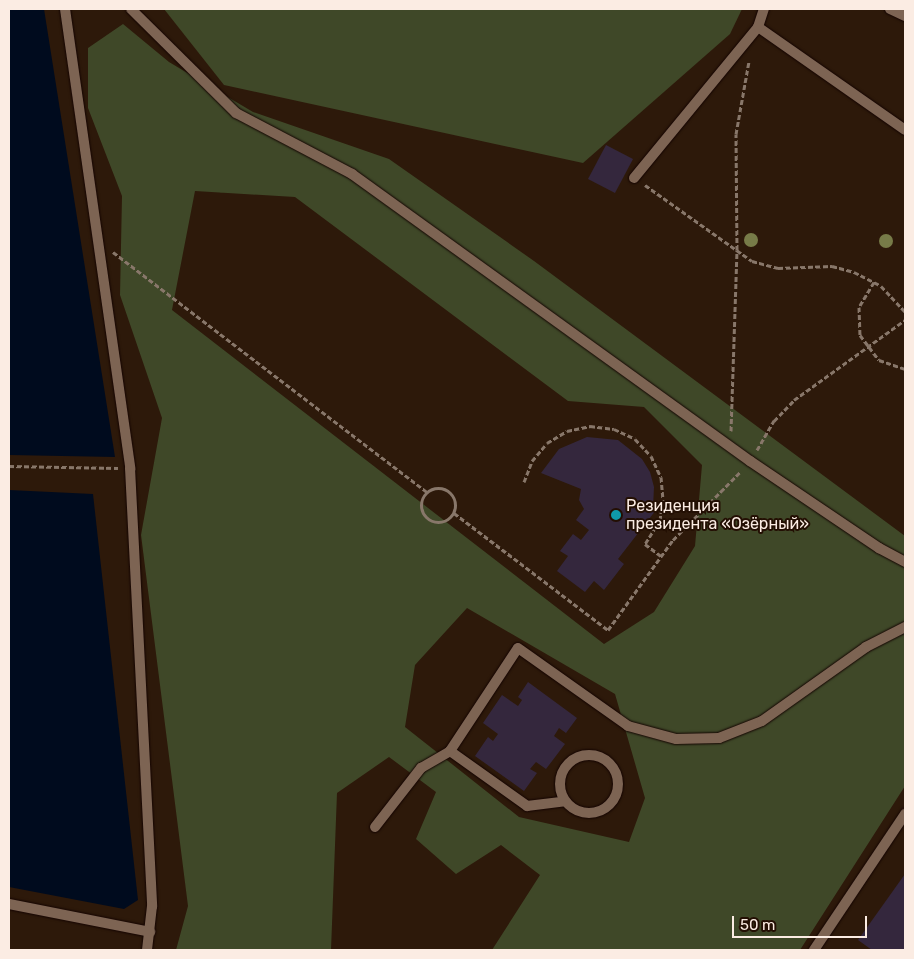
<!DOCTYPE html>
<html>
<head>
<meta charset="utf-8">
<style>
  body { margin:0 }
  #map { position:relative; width:914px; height:959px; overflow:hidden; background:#2d190a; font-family:Rubik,sans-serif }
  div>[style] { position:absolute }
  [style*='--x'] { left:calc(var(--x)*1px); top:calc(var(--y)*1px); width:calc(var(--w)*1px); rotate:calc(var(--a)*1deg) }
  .green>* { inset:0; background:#3f4828 }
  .water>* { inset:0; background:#000b1e }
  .building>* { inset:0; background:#34273d }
  .path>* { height:3px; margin-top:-1.5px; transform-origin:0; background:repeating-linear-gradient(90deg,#88776a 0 5px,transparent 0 7.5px) }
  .path>.ring { margin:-1.5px; padding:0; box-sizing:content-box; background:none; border:3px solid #88776a; border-radius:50% }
  .roads { filter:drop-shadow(0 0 1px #140400) drop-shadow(0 0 1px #140400) }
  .lane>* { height:10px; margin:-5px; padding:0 5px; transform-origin:5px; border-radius:5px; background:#7d6453 }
  .lane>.ring { margin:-5px; padding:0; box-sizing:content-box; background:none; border:10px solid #7d6453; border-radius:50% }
  .trees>* { width:14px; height:14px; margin:-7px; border-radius:50%; background:#777b48 }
  .dots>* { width:14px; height:14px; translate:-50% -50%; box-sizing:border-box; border:2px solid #230f03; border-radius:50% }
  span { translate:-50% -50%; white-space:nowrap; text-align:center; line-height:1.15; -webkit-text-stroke:4px #230f03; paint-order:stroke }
  .poi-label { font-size:16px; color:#fbece3 }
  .left { translate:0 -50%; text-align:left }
  .frame { position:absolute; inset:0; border:10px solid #fbece3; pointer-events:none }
  .scale { position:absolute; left:732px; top:916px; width:135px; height:22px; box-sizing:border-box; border:2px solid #fbece3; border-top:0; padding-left:6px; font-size:15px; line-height:18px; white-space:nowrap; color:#fbece3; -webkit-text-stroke:4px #230f03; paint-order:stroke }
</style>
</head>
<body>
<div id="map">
  <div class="green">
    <div style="clip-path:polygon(164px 9px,742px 9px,730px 34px,583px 163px,224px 85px)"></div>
    <div style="clip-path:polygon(evenodd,123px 24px,169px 62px,253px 112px,389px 159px,534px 261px,905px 536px,905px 786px,800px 950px,492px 950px,540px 875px,501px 845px,456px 874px,416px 839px,436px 792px,389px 757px,337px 793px,331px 950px,176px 950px,188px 906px,141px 535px,162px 418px,120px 295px,122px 196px,88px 108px,88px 48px,123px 24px,195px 191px,295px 197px,568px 401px,644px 407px,702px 465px,695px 546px,654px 612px,604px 644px,172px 310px,195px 191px,123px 24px,467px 608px,615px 694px,645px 798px,629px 842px,519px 817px,405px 727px,415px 665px,467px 608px)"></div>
  </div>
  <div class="water">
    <div style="clip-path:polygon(9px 9px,44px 9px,115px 457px,9px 455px)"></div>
    <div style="clip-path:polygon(9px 490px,93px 494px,138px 900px,124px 909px,9px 887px)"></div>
  </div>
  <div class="building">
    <div style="clip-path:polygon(606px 145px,633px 159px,615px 193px,588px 179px)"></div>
    <div style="clip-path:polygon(587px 437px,618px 440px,642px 459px,650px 472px,654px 487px,653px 508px,656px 510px,618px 559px,624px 564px,604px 590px,594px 581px,585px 592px,557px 571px,568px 556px,560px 551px,573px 534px,581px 540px,589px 530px,576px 520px,584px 509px,579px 500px,581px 489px,541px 473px,559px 449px)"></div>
    <div style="clip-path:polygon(528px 682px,577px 718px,566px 733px,559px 728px,554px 736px,565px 744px,546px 769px,536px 762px,530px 769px,537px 773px,524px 791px,475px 756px,488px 737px,493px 741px,498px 734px,483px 723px,502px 695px,518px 706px,522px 700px,518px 697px)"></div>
    <div style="clip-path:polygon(905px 874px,905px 950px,872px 950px,858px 940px)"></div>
  </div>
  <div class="path">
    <div style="--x:645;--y:185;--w:131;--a:35.4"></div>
    <div style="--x:752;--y:261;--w:27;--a:15"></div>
    <div style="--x:778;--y:268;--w:54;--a:-2.1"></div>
    <div style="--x:832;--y:266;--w:23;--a:15"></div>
    <div style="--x:854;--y:272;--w:30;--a:27"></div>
    <div style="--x:881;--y:286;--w:35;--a:47"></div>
    <div style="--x:113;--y:252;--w:395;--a:37.4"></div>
    <div style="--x:874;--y:282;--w:29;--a:121"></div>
    <div style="--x:859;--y:307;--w:28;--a:88"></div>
    <div style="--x:860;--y:335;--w:31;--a:53"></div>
    <div style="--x:879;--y:360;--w:28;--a:19"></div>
    <div style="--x:731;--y:431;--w:181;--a:-88.1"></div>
    <div style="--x:737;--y:250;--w:116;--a:-90.5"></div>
    <div style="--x:736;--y:134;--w:74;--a:-79.9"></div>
    <div style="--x:757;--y:450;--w:34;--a:-60"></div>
    <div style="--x:774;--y:421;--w:29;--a:-46"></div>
    <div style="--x:794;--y:400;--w:137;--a:-35.8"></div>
    <div style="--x:9;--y:466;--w:109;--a:1.1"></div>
    <div style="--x:524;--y:482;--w:22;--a:-69"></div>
    <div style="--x:532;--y:461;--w:23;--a:-50"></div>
    <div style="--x:547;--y:443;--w:23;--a:-31"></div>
    <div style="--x:567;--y:431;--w:24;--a:-12"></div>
    <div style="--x:590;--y:426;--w:24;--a:7"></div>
    <div style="--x:614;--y:429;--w:23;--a:25"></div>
    <div style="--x:635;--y:439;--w:23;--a:47"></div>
    <div style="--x:651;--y:456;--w:23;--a:65"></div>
    <div style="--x:661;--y:477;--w:24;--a:85"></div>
    <div style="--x:663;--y:501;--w:19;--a:99"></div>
    <div style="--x:660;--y:520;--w:28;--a:122"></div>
    <div style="--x:645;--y:544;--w:20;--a:37"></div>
    <div class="ring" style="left:421px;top:488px;width:31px;height:31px"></div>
    <div style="--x:454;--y:513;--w:193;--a:37.2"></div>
    <div style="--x:608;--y:630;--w:111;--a:-54.2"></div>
    <div style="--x:673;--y:540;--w:97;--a:-45.4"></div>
  </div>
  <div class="roads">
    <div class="lane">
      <div style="--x:65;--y:9;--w:464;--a:81.9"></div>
      <div style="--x:130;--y:468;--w:439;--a:87.1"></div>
      <div style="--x:152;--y:906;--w:44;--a:96.5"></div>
      <div style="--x:131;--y:9;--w:148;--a:44.7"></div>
      <div style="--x:236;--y:113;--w:131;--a:27.7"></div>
      <div style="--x:352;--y:174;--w:491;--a:35.8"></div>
      <div style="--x:750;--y:461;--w:156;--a:34"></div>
      <div style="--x:879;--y:548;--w:30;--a:28"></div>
      <div style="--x:890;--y:9;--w:17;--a:25"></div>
      <div style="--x:758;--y:27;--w:179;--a:35"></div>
      <div style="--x:634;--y:178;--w:195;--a:-50.6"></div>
      <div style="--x:758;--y:27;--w:19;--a:-72"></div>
      <div style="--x:450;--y:751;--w:95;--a:35.5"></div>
      <div style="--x:527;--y:806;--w:38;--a:-7"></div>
      <div class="ring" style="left:560px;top:755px;width:48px;height:48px"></div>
      <div style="--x:375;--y:827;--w:75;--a:-52.1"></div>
      <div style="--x:421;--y:768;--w:34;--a:-30"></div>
      <div style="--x:450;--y:751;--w:123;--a:-56.6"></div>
      <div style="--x:518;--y:648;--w:135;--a:35.3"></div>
      <div style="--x:628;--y:726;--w:50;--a:15.2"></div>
      <div style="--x:676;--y:739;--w:43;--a:-1.3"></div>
      <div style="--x:719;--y:738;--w:46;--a:-21.6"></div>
      <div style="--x:762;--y:721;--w:128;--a:-35.4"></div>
      <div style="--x:866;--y:647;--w:44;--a:-27.1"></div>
      <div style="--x:9;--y:904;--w:144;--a:11.2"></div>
      <div style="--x:814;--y:950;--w:164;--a:-56.2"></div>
    </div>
  </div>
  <div class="trees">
    <div style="left:751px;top:240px"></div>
    <div style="left:886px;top:241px"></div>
  </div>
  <div class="dots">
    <div style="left:616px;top:515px;background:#0f9aa8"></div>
  </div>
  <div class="poi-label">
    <span class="left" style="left:626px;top:515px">Резиденция<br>президента «Озёрный»</span>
  </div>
  <div class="frame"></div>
  <div class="scale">50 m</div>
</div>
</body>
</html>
